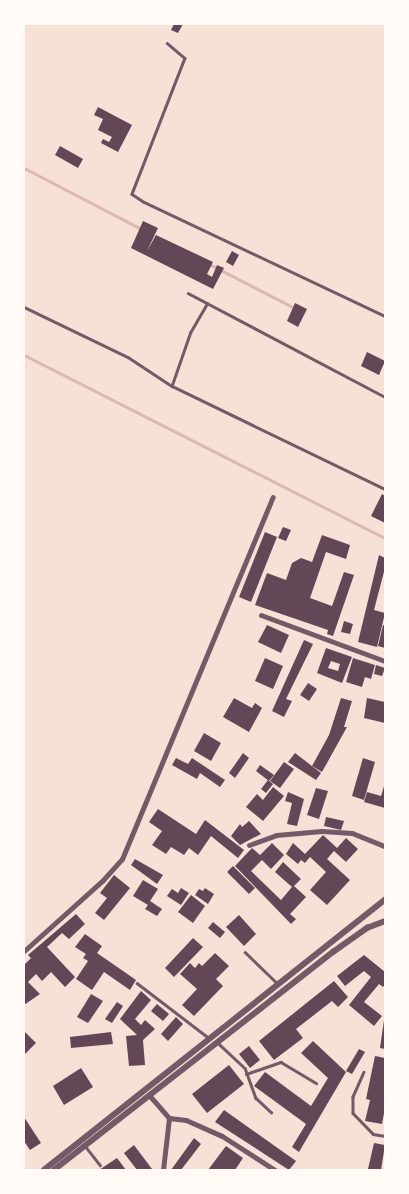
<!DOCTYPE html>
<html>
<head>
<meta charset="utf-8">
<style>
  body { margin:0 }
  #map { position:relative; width:409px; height:1194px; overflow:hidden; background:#f7e1d7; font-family:"Fira Sans",sans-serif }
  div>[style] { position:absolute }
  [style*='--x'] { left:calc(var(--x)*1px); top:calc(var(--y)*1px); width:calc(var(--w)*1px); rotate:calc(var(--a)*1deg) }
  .stream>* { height:3px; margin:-1.5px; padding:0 1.5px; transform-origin:1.5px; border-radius:1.5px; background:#dcb8b0 }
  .building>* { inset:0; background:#644757 }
  .service>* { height:2.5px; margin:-1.25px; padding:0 1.25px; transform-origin:1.25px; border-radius:1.25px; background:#755966 }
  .minor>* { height:5px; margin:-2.5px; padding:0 2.5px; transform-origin:2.5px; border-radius:2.5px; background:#755966 }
  .tertiary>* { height:5.5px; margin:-2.75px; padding:0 2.75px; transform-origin:2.75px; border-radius:2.75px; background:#755966 }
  span { translate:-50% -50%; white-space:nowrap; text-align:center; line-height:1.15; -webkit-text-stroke:4px #fffaf5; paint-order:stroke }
  .frame { position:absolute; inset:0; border:25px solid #fffaf5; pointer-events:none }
</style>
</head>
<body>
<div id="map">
  <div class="stream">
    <div style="--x:24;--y:168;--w:134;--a:27.5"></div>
    <div style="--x:209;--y:264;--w:98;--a:27.3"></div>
    <div style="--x:24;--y:355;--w:405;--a:26.9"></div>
  </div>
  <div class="building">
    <div style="clip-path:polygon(174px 24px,183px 24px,178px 33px,171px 30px)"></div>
    <div style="clip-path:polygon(98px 107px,132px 125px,118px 152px,101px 143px,103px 139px,109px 142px,112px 137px,98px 130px,103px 119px,94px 115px)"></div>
    <div style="clip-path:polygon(60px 146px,83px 159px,78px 168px,55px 155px)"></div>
    <div style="clip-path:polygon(143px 221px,158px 228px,147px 251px,156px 235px,213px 262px,207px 274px,212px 277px,217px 265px,224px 268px,213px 289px,131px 248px)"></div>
    <div style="clip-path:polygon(232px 251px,239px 255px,233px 266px,226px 262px)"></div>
    <div style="clip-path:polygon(295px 303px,307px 309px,298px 327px,287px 321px)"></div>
    <div style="clip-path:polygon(367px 352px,385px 361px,379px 375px,361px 366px)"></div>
    <div style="clip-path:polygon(382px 494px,385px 496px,385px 523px,371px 516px)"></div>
    <div style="clip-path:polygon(283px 527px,291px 530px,286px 541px,278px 538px)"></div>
    <div style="clip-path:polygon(265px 532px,277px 537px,251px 602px,239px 597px)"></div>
    <div style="clip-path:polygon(322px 535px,350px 545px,346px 559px,326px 552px,310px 598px,332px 606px,344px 572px,354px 575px,333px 636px,327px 634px,328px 630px,255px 605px,267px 573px,286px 580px,292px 563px,301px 558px,312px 562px)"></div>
    <div style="clip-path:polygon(379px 555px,385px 558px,385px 568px,374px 610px,385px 613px,377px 647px,358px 642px)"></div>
    <div style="clip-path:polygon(344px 621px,353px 624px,350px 634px,341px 632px)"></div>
    <div style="clip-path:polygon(267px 625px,289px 635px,281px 653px,258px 642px)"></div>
    <div style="clip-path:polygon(383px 625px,385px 625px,385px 648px,378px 646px)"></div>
    <div style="clip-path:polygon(304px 640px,313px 644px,286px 699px,292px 701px,284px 717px,272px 711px)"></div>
    <div style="clip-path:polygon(evenodd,326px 648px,352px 657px,342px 683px,317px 673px,326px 648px,331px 661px,340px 664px,338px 671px,328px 668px,331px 661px)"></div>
    <div style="clip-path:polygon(265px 658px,283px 666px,273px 689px,255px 681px)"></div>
    <div style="clip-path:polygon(353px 658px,375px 665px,371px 679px,365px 677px,362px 687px,346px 682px)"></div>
    <div style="clip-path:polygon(376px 665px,385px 668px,382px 676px,374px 674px)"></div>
    <div style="clip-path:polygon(308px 683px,317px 689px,309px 701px,300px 695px)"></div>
    <div style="clip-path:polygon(234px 698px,252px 708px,255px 703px,262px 708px,249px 732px,223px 717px)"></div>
    <div style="clip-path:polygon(341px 698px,352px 701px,344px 727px,347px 727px,322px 772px,312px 766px,329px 735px)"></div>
    <div style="clip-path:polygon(367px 698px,385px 702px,385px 723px,364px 718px)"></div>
    <div style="clip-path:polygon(204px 733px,221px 743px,211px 761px,194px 751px)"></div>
    <div style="clip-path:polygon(243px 753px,249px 758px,235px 778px,229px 773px)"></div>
    <div style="clip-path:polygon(295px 753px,321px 773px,316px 780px,288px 762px)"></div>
    <div style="clip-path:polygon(176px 758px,188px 764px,192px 758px,225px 780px,220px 787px,200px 773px,197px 779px,172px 765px)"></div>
    <div style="clip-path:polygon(363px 758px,375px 762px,364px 800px,352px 796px)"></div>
    <div style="clip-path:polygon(284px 762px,294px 769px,280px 788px,270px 781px)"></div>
    <div style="clip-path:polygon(260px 765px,274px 775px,269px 781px,256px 771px)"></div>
    <div style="clip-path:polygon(268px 780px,273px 784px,266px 793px,261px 789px)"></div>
    <div style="clip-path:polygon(385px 783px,385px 808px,364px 802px,367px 792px,381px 796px)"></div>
    <div style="clip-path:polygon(273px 787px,284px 796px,263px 821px,246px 807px,257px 794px,263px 800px)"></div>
    <div style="clip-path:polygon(316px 788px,328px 791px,319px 819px,307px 815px)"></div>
    <div style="clip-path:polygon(288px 792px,304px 799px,297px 826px,287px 824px,292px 803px,285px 801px)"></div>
    <div style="clip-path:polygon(158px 809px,196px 834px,205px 820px,244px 850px,238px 858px,211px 836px,198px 855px,189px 848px,184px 855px,171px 847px,166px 854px,152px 845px,162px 831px,149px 822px)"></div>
    <div style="clip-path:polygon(326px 817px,344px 821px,341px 830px,324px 826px)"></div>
    <div style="clip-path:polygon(249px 821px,261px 834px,240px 845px,231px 836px,240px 824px,242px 827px)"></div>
    <div style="clip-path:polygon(323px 835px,337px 848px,346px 838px,358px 849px,346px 862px,334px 851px,327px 859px,350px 880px,327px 905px,310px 890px,326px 872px,310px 857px,305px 863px,301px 860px,298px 864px,286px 854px,293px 843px,305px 854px)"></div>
    <div style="clip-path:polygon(272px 843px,284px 855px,271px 869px,262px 860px,251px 871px,281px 900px,292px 887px,275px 872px,283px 862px,301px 879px,294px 886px,306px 897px,290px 914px,296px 919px,291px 924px,235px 866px,252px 848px,260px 855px)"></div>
    <div style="clip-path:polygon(135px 859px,163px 875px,157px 884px,131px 865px)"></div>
    <div style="clip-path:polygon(233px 866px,255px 888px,249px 894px,227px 872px)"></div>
    <div style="clip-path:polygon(114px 875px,130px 888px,104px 920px,95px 913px,107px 898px,100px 893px)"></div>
    <div style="clip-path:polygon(143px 880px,158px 889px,150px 901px,162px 909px,157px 916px,145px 909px,148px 905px,133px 896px)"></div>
    <div style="clip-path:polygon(181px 888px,189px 893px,181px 905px,167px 896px,172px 889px,178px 893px)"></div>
    <div style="clip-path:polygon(205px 888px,214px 894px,208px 904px,195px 895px,199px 889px,203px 891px)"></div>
    <div style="clip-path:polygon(191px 895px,205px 906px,193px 923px,178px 912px)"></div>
    <div style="clip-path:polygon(76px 914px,85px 924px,69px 939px,62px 933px,47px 947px,75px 977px,65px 987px,51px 972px,42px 981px,36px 974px,28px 982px,40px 994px,24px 1005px,24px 965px,31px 958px,28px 955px)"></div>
    <div style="clip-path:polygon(239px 915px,256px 934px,244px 946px,226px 927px)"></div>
    <div style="clip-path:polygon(213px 922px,225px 932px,220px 938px,208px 928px)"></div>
    <div style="clip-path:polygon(85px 934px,102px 946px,97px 953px,136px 980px,130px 990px,104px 972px,92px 990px,76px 979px,88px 961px,83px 958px,86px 954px,75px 947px)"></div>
    <div style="clip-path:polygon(193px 938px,203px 947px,174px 977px,165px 968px)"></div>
    <div style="clip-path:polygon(215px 953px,229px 966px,216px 979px,223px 986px,194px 1016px,182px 1005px,197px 989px,180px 974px,190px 963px,195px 968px,199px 963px,202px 966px)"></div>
    <div style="clip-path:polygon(364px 955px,385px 972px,385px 984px,383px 987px,379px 984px,364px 1002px,382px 1016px,374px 1026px,349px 1005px,371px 977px,364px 971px,345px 986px,337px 976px)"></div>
    <div style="clip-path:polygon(334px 981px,348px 997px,338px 1007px,332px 1001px,296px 1029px,303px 1038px,274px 1060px,259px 1041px)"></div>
    <div style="clip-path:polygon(141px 991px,151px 1000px,135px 1019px,141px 1025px,145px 1020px,155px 1029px,143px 1040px,145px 1065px,129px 1066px,126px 1036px,137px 1035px,120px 1019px)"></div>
    <div style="clip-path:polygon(91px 994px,103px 1001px,88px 1023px,77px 1017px)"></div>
    <div style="clip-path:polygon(117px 1002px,123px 1006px,112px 1023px,105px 1019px)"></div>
    <div style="clip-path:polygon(157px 1004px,169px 1014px,163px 1021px,151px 1011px)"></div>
    <div style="clip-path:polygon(176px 1017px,183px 1024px,168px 1041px,161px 1034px)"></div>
    <div style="clip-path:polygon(384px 1020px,385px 1020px,385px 1049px,380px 1048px)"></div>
    <div style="clip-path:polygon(24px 1031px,36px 1043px,24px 1055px)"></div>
    <div style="clip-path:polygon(111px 1032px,113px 1044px,71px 1048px,70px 1037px)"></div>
    <div style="clip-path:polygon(313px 1041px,346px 1072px,299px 1152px,292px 1147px,306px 1124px,254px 1086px,265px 1072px,311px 1106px,328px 1078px,301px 1053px)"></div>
    <div style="clip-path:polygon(249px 1046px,260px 1060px,250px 1068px,239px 1054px)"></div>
    <div style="clip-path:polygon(359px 1049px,365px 1052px,352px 1074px,346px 1071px)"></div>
    <div style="clip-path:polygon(375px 1056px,385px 1058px,385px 1108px,382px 1124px,365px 1121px,370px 1100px,366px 1099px)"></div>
    <div style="clip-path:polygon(229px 1065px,244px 1084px,207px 1113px,192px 1094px)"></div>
    <div style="clip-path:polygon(81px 1068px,93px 1087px,64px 1105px,53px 1086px)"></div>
    <div style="clip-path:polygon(224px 1110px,296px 1161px,289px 1170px,215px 1122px)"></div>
    <div style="clip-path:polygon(24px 1117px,41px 1143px,30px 1150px,24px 1141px)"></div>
    <div style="clip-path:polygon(194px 1138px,201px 1144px,181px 1170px,171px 1170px)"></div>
    <div style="clip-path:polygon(374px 1143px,385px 1145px,381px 1170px,368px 1169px)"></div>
    <div style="clip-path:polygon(134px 1145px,152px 1169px,150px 1170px,137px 1170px,124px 1153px)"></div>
    <div style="clip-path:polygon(226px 1146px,243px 1158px,235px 1170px,208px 1170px)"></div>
    <div style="clip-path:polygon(117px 1158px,126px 1170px,99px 1170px)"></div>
  </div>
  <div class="service">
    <div style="--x:167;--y:43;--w:23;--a:40"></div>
    <div style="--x:185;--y:58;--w:146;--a:111.3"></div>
    <div style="--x:132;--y:194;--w:14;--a:34"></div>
    <div style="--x:144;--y:202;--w:267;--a:25.3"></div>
    <div style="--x:188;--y:293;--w:223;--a:27.8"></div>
    <div style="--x:24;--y:307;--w:115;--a:25.7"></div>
    <div style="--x:128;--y:357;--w:53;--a:33.4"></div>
    <div style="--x:172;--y:386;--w:237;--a:25.8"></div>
    <div style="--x:172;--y:385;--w:55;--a:-70.9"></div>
    <div style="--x:190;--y:333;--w:34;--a:-60"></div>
    <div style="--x:245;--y:952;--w:46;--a:44.1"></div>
    <div style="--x:137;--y:983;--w:91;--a:37.4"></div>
    <div style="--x:218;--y:1043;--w:37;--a:43"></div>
    <div style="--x:245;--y:1068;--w:32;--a:70"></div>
    <div style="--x:256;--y:1098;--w:21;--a:43"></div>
    <div style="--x:364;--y:1072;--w:27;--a:114"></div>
    <div style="--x:353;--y:1097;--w:16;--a:90"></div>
    <div style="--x:353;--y:1113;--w:29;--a:46"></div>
    <div style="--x:373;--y:1134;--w:12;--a:9"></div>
    <div style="--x:246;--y:1074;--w:37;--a:-19"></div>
    <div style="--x:281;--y:1062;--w:41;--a:31"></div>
    <div style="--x:86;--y:1147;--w:23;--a:52"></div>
  </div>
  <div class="minor">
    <div style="--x:261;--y:615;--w:132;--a:20.4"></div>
    <div style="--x:249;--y:845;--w:29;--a:-20"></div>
    <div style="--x:276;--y:835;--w:46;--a:-5"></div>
    <div style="--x:322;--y:831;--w:30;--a:4"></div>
    <div style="--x:352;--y:833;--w:35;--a:22"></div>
    <div style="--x:24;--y:951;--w:106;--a:-41.9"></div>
    <div style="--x:103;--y:880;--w:28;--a:-48"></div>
    <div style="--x:122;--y:859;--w:392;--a:-67.4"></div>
    <div style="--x:149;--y:1095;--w:30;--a:49"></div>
    <div style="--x:169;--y:1118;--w:52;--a:96.6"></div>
    <div style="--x:169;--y:1118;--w:17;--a:7"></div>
    <div style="--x:186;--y:1120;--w:39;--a:24"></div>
    <div style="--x:222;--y:1136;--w:63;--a:32.7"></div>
  </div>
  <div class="tertiary">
    <div style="--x:44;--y:1170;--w:435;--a:-38.4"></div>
    <div style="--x:54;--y:1170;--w:354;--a:-38"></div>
    <div style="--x:333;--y:952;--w:42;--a:-35.2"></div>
    <div style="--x:367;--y:928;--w:19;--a:-21"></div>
  </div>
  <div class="frame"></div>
</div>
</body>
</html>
